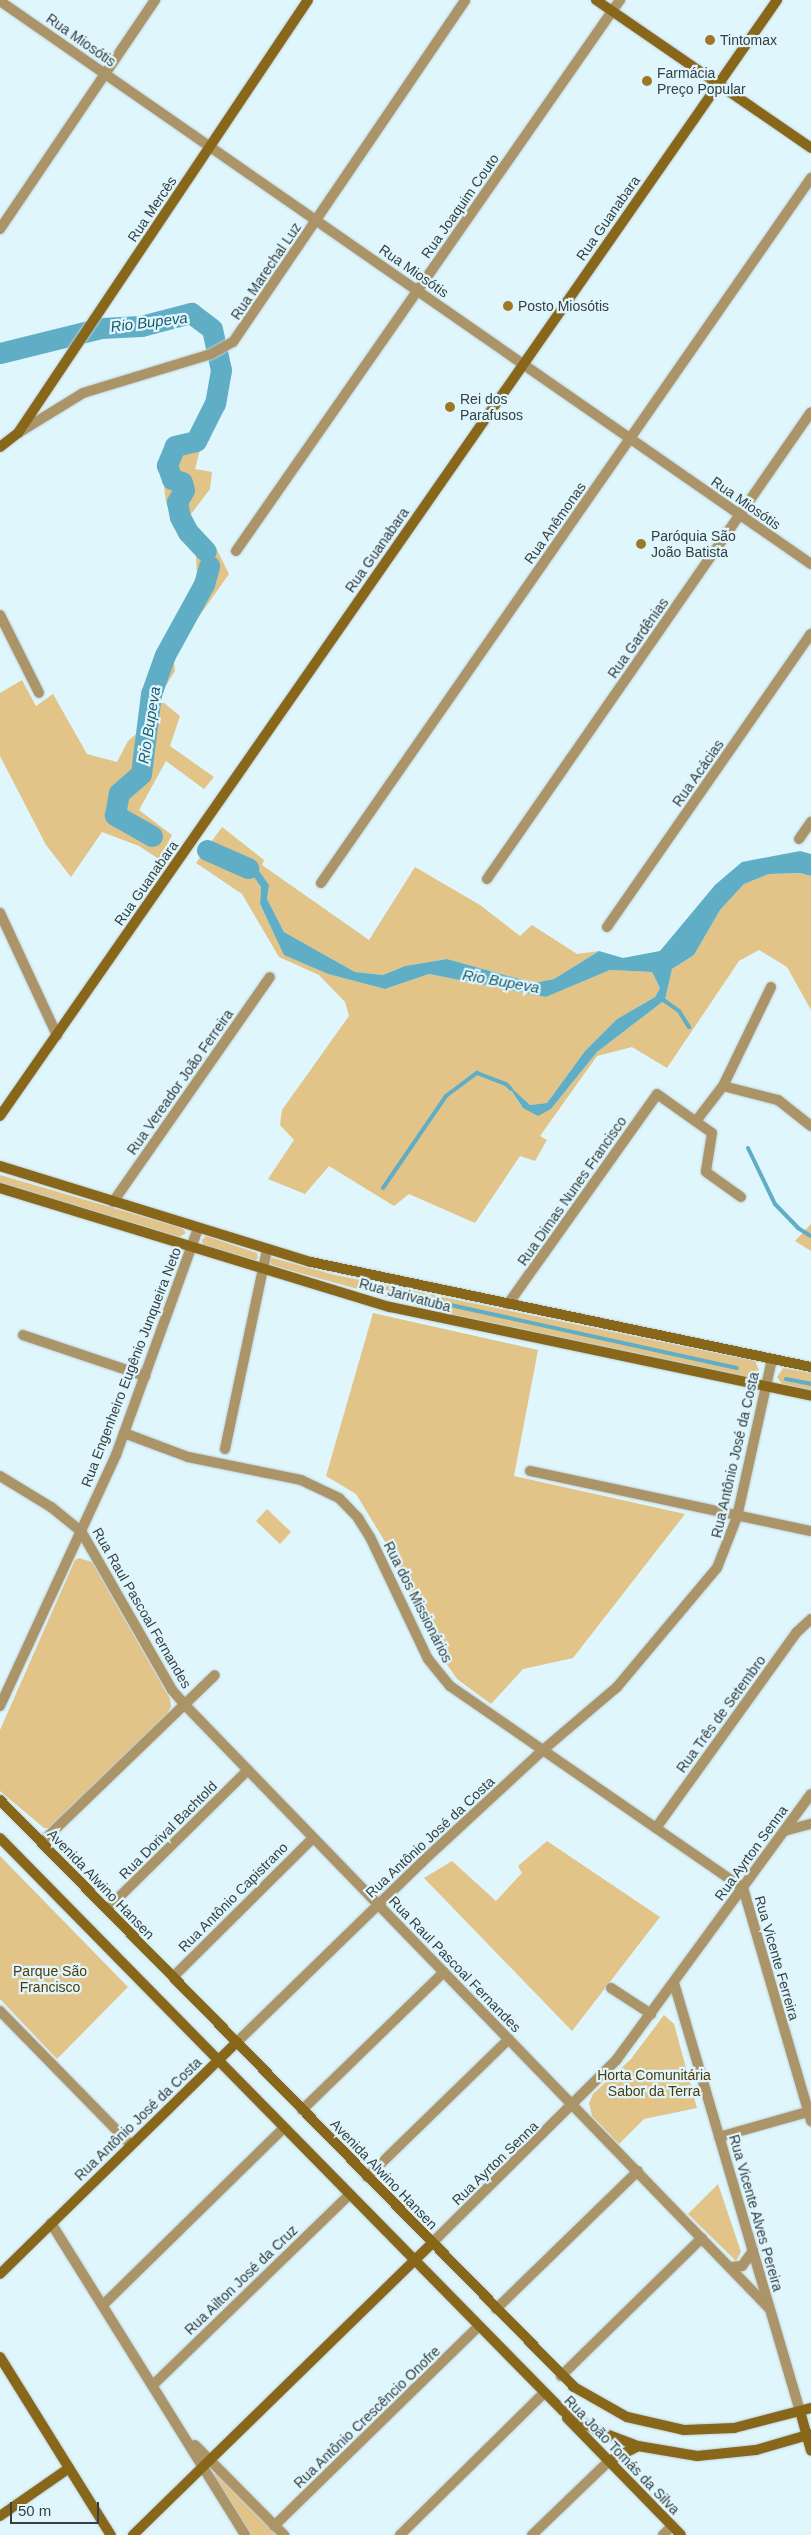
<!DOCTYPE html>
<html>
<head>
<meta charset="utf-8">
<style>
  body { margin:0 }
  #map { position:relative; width:811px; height:2535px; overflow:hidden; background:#dff6fd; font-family:Arial,sans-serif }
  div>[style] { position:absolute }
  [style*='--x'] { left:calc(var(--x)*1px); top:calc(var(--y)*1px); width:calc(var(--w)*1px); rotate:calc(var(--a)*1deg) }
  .green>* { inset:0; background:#e2c388 }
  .water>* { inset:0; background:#5faec6 }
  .stream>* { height:4px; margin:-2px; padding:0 2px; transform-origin:2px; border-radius:2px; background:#5faec6 }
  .river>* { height:21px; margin:-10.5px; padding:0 10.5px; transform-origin:10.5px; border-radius:10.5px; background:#5faec6 }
  .roads { filter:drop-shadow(0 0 1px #bdd1d7) drop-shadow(0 0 1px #bdd1d7) }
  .street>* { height:10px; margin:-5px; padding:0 5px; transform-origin:5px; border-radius:5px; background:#ab9468 }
  .secondary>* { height:10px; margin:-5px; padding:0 5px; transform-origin:5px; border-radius:5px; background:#88661a }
  .dots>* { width:14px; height:14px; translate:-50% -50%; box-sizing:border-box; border:2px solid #dff6fd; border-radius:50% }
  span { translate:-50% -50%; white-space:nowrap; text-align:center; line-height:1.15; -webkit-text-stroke:4.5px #dff6fd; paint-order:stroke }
  .street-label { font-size:14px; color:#363f41 }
  .poi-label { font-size:14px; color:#363f41 }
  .left { translate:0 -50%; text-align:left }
  .park-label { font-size:14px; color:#503b09 }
  .water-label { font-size:15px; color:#195a6c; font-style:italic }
  .scale { position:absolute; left:10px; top:2502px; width:89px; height:22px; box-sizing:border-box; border:2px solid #363f41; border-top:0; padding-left:6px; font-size:15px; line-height:18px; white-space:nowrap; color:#363f41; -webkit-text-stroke:4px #dff6fd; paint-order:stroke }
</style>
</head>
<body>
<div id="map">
  <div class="green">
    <div style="clip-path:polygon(230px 362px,228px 383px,209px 441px,202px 442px,195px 469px,212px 472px,210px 489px,188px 518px,216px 548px,229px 574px,173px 653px,175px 671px,158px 698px,180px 716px,170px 746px,214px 777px,204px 789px,166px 761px,139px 810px,172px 835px,159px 859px,139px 846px,102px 832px,71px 877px,46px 845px,0 756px,0 693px,22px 680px,36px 706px,53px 694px,87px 754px,117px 762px,128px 741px,140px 731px,162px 642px,197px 580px,196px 554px,180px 536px,166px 502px,161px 460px,170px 446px,197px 433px,212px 393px,216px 367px)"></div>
    <div style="clip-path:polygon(222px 827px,264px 860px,262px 865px,369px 940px,415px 867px,480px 905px,520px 936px,532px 925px,577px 954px,599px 951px,554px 979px,534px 983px,447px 959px,405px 966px,383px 975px,355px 972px,284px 932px,267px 899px,269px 885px,257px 868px,222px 855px,232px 867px,251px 873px,261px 887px,260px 905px,285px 955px,328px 974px,385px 989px,429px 974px,546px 997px,610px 970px,652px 972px,660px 988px,655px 997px,617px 1019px,585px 1051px,547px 1103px,530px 1105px,508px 1086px,523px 1108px,551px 1109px,597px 1052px,665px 1000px,672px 969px,694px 955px,720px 910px,744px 884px,769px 874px,800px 873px,811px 876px,811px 1010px,787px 967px,759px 950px,739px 961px,667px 1068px,632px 1047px,597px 1056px,540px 1136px,547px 1140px,535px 1161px,520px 1156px,475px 1223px,409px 1194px,394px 1206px,329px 1166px,305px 1194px,268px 1179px,294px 1140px,280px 1125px,282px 1110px,349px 1016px,345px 1002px,319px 975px,279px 957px,242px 894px,196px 863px)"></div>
    <div style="clip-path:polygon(0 1175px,182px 1228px,186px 1233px,179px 1237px,0 1183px)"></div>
    <div style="clip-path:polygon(811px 1224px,811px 1251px,795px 1241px)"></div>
    <div style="clip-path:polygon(206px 1236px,257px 1253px,258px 1258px,255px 1260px,203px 1245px,202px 1240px)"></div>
    <div style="clip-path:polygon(273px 1258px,335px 1275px,755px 1361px,759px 1370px,751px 1377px,736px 1375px,441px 1312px,271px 1265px,270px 1259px)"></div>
    <div style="clip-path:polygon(373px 1313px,538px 1350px,514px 1476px,685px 1514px,573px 1658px,523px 1669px,491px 1704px,457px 1679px,439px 1653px,387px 1545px,356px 1494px,326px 1476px)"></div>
    <div style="clip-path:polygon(783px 1368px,811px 1373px,811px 1391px,782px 1384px,777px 1377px)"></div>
    <div style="clip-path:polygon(267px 1509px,291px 1532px,280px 1544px,256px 1521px)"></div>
    <div style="clip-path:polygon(79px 1558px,92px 1562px,170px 1699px,171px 1706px,167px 1715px,49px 1828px,44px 1828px,0 1791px,0 1730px,75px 1560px)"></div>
    <div style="clip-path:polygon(547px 1841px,660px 1917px,572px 2031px,424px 1878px,452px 1861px,496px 1901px,522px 1873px,518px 1866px)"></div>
    <div style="clip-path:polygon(0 1856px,128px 1987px,57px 2059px,0 1999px)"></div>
    <div style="clip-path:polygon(664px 2015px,674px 2024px,697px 2108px,644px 2119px,619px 2144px,592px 2116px,589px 2103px,593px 2094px,631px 2059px)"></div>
    <div style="clip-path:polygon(718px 2184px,741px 2252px,736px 2261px,688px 2214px)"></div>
    <div style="clip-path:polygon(216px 2472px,279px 2535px,249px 2535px,213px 2476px)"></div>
  </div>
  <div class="water">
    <div style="clip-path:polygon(800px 851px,811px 854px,811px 876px,800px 873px,769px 874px,744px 884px,720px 910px,694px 955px,672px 969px,665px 1000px,597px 1052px,551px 1109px,538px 1116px,523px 1108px,507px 1084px,530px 1105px,547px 1103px,585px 1051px,617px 1019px,655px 997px,660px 988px,652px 972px,610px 970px,546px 997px,429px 974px,385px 989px,328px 974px,284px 955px,260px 904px,261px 887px,251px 873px,232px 867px,221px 855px,247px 860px,257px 868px,269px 885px,267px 899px,284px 932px,355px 972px,383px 975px,405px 966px,447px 959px,534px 983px,554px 979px,599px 951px,623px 958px,660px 951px,715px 885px,742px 862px)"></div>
  </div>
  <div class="stream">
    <div style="--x:662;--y:999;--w:21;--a:35"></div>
    <div style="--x:679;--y:1011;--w:19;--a:58"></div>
    <div style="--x:748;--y:1148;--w:62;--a:64.3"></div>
    <div style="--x:775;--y:1204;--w:33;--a:46"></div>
    <div style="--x:798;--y:1228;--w:15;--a:32"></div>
    <div style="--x:383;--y:1188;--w:112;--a:-55.6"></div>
    <div style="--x:446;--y:1096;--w:39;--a:-37"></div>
    <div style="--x:477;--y:1073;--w:31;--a:21"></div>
    <div style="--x:506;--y:1084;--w:7;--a:45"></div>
    <div style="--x:391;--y:1292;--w:354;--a:12.4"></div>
    <div style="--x:786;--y:1379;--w:25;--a:11"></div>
  </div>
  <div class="river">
    <div style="--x:0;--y:353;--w:104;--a:-13.9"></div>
    <div style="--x:101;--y:328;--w:40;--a:-2.9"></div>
    <div style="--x:141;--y:326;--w:52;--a:-14.6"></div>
    <div style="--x:191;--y:313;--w:26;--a:37"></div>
    <div style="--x:212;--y:329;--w:42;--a:77.6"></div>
    <div style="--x:221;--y:370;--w:34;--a:100"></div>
    <div style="--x:215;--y:403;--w:42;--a:116.6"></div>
    <div style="--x:196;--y:441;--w:22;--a:167"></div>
    <div style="--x:175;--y:446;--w:21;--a:113"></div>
    <div style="--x:167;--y:465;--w:15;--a:70"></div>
    <div style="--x:172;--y:479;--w:10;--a:17"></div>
    <div style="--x:182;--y:482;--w:8;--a:76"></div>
    <div style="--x:184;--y:490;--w:14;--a:120"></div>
    <div style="--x:177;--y:502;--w:15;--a:79"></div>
    <div style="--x:180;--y:517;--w:17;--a:62"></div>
    <div style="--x:188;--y:532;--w:26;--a:47"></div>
    <div style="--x:152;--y:836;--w:43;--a:-150.4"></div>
    <div style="--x:115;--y:815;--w:22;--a:-80"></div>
    <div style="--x:119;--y:793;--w:29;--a:-41"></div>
    <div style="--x:141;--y:774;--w:81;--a:-82.9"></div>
    <div style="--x:151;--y:694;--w:41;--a:-70.3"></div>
    <div style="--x:165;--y:655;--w:81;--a:-61.2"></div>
    <div style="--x:204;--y:584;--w:19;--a:-74"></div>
    <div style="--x:207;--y:850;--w:45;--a:23.7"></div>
  </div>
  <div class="roads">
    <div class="street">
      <div style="--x:0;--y:1;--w:987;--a:34.77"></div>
      <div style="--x:0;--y:229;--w:277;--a:-55.9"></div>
      <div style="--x:18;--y:433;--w:76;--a:-31.6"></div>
      <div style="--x:83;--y:393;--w:134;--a:-16.9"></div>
      <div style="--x:211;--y:354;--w:25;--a:-29"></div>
      <div style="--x:233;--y:342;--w:413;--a:-55.8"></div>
      <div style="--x:236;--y:551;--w:672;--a:-55.13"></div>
      <div style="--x:0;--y:615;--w:87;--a:63.4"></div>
      <div style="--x:799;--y:839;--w:21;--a:-55"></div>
      <div style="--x:487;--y:879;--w:568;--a:-55.25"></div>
      <div style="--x:321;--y:883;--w:859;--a:-55.2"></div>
      <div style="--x:0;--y:913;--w:135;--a:65"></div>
      <div style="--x:607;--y:927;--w:357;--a:-55.2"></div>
      <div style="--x:723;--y:1086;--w:110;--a:-64.1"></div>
      <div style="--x:696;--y:1121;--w:44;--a:-52.4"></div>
      <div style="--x:723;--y:1086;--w:57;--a:14.3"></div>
      <div style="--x:778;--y:1100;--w:42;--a:38.2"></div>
      <div style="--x:113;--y:1202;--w:274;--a:-55.1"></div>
      <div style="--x:508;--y:1304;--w:257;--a:-54.6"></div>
      <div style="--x:657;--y:1094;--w:67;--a:35.3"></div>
      <div style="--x:712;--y:1133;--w:39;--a:99"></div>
      <div style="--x:706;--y:1172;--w:43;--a:35.5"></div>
      <div style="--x:23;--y:1335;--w:129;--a:18.6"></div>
      <div style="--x:124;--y:1433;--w:68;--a:20.6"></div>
      <div style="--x:188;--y:1457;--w:115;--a:11.5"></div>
      <div style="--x:301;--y:1480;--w:42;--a:25.3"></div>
      <div style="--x:339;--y:1498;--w:28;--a:46"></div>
      <div style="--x:358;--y:1518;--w:22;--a:58"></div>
      <div style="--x:370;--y:1537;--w:135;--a:64.6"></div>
      <div style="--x:428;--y:1659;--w:35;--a:51"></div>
      <div style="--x:450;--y:1686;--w:356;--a:34.6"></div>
      <div style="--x:743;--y:1888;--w:243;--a:73.7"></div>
      <div style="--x:225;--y:1449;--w:203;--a:-78.1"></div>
      <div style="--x:530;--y:1471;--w:287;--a:12.1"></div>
      <div style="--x:0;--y:1476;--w:60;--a:31.3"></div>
      <div style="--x:51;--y:1507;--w:38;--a:39"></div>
      <div style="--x:81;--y:1531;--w:183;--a:60.2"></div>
      <div style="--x:172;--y:1690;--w:18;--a:49"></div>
      <div style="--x:184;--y:1704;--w:841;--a:45.92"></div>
      <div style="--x:0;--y:1706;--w:277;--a:-65.2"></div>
      <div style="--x:116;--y:1455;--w:241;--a:-70.1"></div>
      <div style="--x:656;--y:1828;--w:241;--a:-54.3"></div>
      <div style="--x:797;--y:1632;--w:19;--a:-43"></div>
      <div style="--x:784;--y:1831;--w:28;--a:-15"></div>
      <div style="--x:42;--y:1842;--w:240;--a:-44"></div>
      <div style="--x:107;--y:1909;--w:198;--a:-44.6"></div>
      <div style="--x:173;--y:1977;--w:197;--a:-44.8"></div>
      <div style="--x:674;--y:1983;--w:446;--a:73.6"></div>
      <div style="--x:611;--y:1988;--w:48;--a:33"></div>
      <div style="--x:0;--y:2011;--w:187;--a:45.6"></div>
      <div style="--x:237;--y:2042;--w:258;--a:-44.2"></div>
      <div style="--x:422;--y:1862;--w:165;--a:-42.8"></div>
      <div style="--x:543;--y:1750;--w:97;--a:-40.4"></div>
      <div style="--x:617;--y:1687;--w:155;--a:-50"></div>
      <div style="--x:717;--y:1568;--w:55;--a:-68.6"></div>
      <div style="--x:737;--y:1517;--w:162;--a:-77.5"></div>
      <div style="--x:302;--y:2110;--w:198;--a:-44.2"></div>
      <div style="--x:719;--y:2137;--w:96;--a:-15.8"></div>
      <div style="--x:367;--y:2177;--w:198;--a:-44.2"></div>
      <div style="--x:51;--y:2223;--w:367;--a:58.1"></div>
      <div style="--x:432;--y:2243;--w:261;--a:-44.8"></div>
      <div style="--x:617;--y:2059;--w:328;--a:-53.8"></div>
      <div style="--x:731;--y:2267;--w:11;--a:-5"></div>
      <div style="--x:742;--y:2266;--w:19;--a:-54"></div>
      <div style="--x:103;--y:2305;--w:253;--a:-44.4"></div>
      <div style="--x:496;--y:2309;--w:198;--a:-44.2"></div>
      <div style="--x:561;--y:2376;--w:197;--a:-44.4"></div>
      <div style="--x:153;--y:2385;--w:273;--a:-44.1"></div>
      <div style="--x:195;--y:2445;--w:127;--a:45.3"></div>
      <div style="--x:274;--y:2526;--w:285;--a:-44.3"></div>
      <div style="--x:400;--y:2535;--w:201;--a:-44.6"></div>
      <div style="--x:532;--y:2535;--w:107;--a:-43.9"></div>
      <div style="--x:663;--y:2535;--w:13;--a:-45"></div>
    </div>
    <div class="secondary">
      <div style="--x:596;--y:0;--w:261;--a:34.5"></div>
      <div style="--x:0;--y:447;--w:23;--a:-38"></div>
      <div style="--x:18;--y:433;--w:521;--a:-56.19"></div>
      <div style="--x:0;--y:1116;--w:1360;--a:-55.15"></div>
      <div style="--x:0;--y:1166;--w:325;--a:17.2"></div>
      <div style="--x:311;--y:1262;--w:511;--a:11.86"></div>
      <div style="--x:0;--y:1188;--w:408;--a:17"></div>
      <div style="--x:390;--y:1307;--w:430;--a:11.9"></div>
      <div style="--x:0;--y:1800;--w:821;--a:45.64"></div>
      <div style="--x:574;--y:2387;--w:61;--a:29.5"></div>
      <div style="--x:627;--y:2417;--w:58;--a:12.8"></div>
      <div style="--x:684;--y:2430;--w:50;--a:-2.3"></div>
      <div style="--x:734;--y:2428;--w:80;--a:-14.6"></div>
      <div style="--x:0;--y:1838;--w:803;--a:45.5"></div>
      <div style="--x:563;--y:2411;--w:40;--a:29.7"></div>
      <div style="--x:598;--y:2431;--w:43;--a:20.6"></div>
      <div style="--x:638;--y:2446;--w:60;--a:9.6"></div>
      <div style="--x:697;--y:2456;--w:59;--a:-5.8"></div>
      <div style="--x:756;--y:2450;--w:57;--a:-16.2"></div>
      <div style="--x:0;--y:2274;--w:332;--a:-44.4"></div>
      <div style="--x:0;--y:2357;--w:210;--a:58.1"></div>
      <div style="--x:800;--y:2411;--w:41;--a:74.6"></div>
      <div style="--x:567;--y:2418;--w:163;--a:45.7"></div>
      <div style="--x:609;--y:2461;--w:33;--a:-27"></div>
      <div style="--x:0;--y:2516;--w:84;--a:-34.8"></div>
      <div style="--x:133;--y:2535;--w:418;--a:-44.3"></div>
    </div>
  </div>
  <div class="dots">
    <div style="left:710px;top:40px;background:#9d7724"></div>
    <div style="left:647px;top:81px;background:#9d7724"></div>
    <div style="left:508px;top:306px;background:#9d7724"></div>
    <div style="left:450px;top:407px;background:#9d7724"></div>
    <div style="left:641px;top:544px;background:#9d7724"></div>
  </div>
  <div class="street-label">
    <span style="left:81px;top:40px;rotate:35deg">Rua Miosótis</span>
    <span style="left:460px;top:206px;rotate:-55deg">Rua Joaquim Couto</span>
    <span style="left:152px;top:209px;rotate:-56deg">Rua Mercês</span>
    <span style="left:608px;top:218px;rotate:-55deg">Rua Guanabara</span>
    <span style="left:266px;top:271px;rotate:-56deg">Rua Marechal Luz</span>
    <span style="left:414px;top:271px;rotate:35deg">Rua Miosótis</span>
    <span style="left:746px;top:503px;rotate:35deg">Rua Miosótis</span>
    <span style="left:555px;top:523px;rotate:-55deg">Rua Anêmonas</span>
    <span style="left:377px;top:550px;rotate:-55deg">Rua Guanabara</span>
    <span style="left:638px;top:638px;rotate:-55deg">Rua Gardênias</span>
    <span style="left:698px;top:773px;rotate:-55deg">Rua Acácias</span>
    <span style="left:146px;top:883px;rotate:-55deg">Rua Guanabara</span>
    <span style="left:180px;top:1082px;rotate:-55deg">Rua Vereador João Ferreira</span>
    <span style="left:572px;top:1191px;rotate:-55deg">Rua Dimas Nunes Francisco</span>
    <span style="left:405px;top:1295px;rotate:15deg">Rua Jarivatuba</span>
    <span style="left:131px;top:1367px;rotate:-69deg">Rua Engenheiro Eugênio Junqueira Neto</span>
    <span style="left:735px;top:1455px;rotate:-77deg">Rua Antônio José da Costa</span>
    <span style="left:418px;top:1602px;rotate:63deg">Rua dos Missionários</span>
    <span style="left:142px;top:1608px;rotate:60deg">Rua Raul Pascoal Fernandes</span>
    <span style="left:721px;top:1714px;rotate:-54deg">Rua Três de Setembro</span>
    <span style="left:168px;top:1830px;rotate:-45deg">Rua Dorival Bachtold</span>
    <span style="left:430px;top:1837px;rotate:-43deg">Rua Antônio José da Costa</span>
    <span style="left:751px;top:1853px;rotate:-54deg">Rua Ayrton Senna</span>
    <span style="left:101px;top:1884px;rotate:46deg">Avenida Alwino Hansen</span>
    <span style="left:233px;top:1897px;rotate:-45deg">Rua Antônio Capistrano</span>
    <span style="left:777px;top:1958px;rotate:74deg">Rua Vicente Ferreira</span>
    <span style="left:455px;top:1964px;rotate:46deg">Rua Raul Pascoal Fernandes</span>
    <span style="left:138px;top:2119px;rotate:-44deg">Rua Antônio José da Costa</span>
    <span style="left:495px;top:2163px;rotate:-44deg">Rua Ayrton Senna</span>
    <span style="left:384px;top:2174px;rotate:46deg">Avenida Alwino Hansen</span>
    <span style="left:756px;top:2213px;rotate:74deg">Rua Vicente Alves Pereira</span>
    <span style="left:241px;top:2280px;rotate:-44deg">Rua Ailton José da Cruz</span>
    <span style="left:367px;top:2417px;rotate:-44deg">Rua Antônio Crescêncio Onofre</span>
    <span style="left:622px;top:2455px;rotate:46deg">Rua João Tomás da Silva</span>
  </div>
  <div class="poi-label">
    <span class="left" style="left:720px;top:40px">Tintomax</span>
    <span class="left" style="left:657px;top:81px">Farmácia<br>Preço Popular</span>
    <span class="left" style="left:518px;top:306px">Posto Miosótis</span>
    <span class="left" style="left:460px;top:407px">Rei dos<br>Parafusos</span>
    <span class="left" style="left:651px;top:544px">Paróquia São<br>João Batista</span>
  </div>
  <div class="park-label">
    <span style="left:50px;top:1979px">Parque São<br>Francisco</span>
    <span style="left:654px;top:2083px">Horta Comunitária<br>Sabor da Terra</span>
  </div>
  <div class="water-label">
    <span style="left:149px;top:322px;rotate:-7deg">Rio Bupeva</span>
    <span style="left:149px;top:725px;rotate:-81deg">Rio Bupeva</span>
    <span style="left:501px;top:981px;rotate:10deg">Rio Bupeva</span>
  </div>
  <div class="scale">50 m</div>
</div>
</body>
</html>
